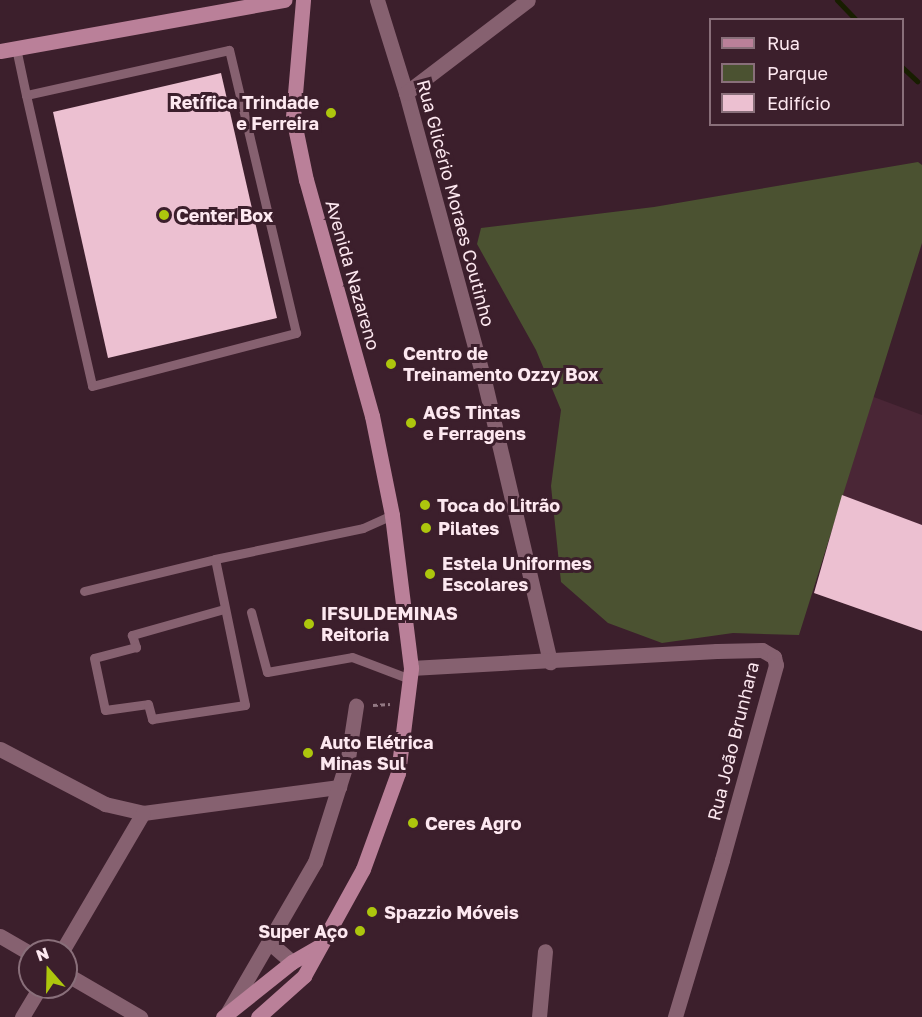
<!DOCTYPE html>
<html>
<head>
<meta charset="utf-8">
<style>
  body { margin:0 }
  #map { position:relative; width:922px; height:1017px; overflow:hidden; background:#3c1f2c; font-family:"Golos Text",sans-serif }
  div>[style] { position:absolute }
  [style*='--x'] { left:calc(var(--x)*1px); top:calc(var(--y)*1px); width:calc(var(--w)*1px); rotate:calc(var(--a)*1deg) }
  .built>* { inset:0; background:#4a2636 }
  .green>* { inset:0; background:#4b5231 }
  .stream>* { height:5px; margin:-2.5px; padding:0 2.5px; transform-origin:2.5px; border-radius:2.5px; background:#181d00 }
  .building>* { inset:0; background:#ecc0d1 }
  .path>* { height:3px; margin-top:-1.5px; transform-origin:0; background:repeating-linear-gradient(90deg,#927883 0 4.5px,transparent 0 7.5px) }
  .lane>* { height:9px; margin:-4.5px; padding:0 4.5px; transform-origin:4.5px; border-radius:4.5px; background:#866170 }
  .street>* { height:15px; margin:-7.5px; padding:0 7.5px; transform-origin:7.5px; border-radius:7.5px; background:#866170 }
  .secondary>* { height:15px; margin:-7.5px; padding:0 7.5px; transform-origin:7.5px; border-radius:7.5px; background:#ba8099 }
  .dots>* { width:16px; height:16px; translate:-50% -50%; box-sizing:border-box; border:3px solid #3c1f2c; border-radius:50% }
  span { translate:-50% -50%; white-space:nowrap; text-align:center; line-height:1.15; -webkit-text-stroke:6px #3c1f2c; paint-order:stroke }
  .poi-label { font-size:18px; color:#fde8f0; font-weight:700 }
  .right { translate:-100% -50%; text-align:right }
  .left { translate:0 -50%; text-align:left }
  .street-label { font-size:18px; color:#fde8f0 }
  .legend { position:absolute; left:709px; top:18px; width:195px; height:108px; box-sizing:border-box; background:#3c1f2c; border:2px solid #896f7a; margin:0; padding:8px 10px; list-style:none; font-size:18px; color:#fde8f0 }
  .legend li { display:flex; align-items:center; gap:12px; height:30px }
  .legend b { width:30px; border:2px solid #896f7a }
  .north { position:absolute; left:18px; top:939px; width:60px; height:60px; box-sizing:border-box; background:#3c1f2c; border:2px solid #896f7a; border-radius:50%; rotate:340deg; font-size:16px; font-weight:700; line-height:24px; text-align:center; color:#fde8f0 }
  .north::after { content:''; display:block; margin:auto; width:21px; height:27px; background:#adc60d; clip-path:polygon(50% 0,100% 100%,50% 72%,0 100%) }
</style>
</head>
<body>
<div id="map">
  <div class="built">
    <div style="clip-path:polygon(871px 396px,922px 415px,922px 631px,814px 593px)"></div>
  </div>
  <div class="green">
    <div style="clip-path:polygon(918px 162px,922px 165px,922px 243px,799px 635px,733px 633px,662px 643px,608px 623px,561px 582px,551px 486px,561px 410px,536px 350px,477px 244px,481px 228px,654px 207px)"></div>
  </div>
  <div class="stream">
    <div style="--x:837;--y:0;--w:28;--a:46"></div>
    <div style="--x:902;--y:67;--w:21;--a:43"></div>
  </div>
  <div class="building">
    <div style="clip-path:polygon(221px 73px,277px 318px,108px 358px,53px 112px)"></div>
    <div style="clip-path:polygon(842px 495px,922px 525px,922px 631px,814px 593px)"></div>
  </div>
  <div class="path">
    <div style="--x:373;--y:705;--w:17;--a:-3"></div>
  </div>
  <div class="lane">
    <div style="--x:16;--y:48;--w:48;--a:78"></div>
    <div style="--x:26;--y:95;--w:298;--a:77.2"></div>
    <div style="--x:92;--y:386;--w:211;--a:-14.6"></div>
    <div style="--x:296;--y:333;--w:291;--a:-103.3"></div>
    <div style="--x:229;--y:50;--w:208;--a:167.5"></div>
    <div style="--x:84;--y:591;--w:135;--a:-13.7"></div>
    <div style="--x:224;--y:609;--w:96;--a:164.2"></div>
    <div style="--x:132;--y:635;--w:13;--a:72"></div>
    <div style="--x:136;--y:647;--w:43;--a:165.3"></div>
    <div style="--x:94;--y:658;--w:53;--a:78.1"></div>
    <div style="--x:105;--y:710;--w:43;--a:-7.9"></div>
    <div style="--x:148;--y:704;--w:16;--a:75"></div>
    <div style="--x:152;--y:719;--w:94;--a:-8.6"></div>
    <div style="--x:245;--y:705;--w:149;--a:-101.6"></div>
    <div style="--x:215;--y:559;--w:151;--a:-11.8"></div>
    <div style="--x:363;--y:528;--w:32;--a:-24"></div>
    <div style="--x:251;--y:612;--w:62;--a:75.1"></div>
    <div style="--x:267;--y:672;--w:86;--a:-10"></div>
    <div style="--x:352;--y:657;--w:62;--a:20.8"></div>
  </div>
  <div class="street">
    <div style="--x:377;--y:0;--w:97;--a:72.7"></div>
    <div style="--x:406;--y:93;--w:297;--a:74.8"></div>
    <div style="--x:484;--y:380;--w:290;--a:76.8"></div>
    <div style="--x:406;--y:93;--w:153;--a:-37.3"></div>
    <div style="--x:411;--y:668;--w:306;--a:-3.2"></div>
    <div style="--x:717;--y:651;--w:45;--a:-1.3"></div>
    <div style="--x:762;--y:650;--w:14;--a:30"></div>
    <div style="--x:774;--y:657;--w:8;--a:76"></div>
    <div style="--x:776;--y:665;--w:202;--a:105.5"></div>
    <div style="--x:722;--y:860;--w:164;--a:106.7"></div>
    <div style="--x:0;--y:749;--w:119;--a:27.6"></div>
    <div style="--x:105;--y:804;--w:39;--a:13"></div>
    <div style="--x:143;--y:813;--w:198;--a:-7.6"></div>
    <div style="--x:0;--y:936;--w:34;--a:30"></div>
    <div style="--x:270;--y:943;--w:29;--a:41"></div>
    <div style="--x:62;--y:951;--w:160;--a:-59.6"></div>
    <div style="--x:66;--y:974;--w:86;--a:30.2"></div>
    <div style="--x:228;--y:1012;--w:173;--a:-59.9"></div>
    <div style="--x:315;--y:862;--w:109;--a:-72.4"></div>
    <div style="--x:348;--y:758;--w:53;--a:-81.3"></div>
    <div style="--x:22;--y:1017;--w:35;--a:-59"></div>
    <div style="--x:539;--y:1017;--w:66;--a:-84.8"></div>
  </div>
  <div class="secondary">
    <div style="--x:0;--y:51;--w:289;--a:-10.2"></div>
    <div style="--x:223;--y:1017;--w:88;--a:-38.6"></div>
    <div style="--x:292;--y:962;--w:32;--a:-30"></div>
    <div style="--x:258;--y:1017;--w:62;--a:-41.7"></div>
    <div style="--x:304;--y:976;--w:122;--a:-61.1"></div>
    <div style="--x:363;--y:869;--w:102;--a:-70"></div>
    <div style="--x:398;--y:773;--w:106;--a:-82.9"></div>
    <div style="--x:411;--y:668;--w:154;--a:-97.1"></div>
    <div style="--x:392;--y:515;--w:101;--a:-101.4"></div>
    <div style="--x:372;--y:416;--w:245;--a:-105.6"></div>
    <div style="--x:306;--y:180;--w:64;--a:-101.7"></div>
    <div style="--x:293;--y:117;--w:117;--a:-85.1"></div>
  </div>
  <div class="dots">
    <div style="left:331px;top:113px;background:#adc60d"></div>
    <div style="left:164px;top:215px;background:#adc60d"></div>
    <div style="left:391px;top:364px;background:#adc60d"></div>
    <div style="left:411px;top:423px;background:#adc60d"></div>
    <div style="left:425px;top:505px;background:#adc60d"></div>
    <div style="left:426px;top:528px;background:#adc60d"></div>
    <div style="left:430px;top:574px;background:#adc60d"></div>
    <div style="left:309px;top:624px;background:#adc60d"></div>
    <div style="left:308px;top:753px;background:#adc60d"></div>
    <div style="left:413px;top:823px;background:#adc60d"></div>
    <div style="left:372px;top:912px;background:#adc60d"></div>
    <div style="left:360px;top:931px;background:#adc60d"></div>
  </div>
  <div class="poi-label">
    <span class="right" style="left:319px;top:113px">Retífica Trindade<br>e Ferreira</span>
    <span class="left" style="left:176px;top:215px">Center Box</span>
    <span class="left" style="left:403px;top:364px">Centro de<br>Treinamento Ozzy Box</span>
    <span class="left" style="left:423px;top:423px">AGS Tintas<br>e Ferragens</span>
    <span class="left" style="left:437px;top:505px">Toca do Litrão</span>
    <span class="left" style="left:438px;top:528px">Pilates</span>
    <span class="left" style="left:442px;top:574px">Estela Uniformes<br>Escolares</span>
    <span class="left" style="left:321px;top:624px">IFSULDEMINAS<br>Reitoria</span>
    <span class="left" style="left:320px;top:753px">Auto Elétrica<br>Minas Sul</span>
    <span class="left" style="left:425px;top:823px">Ceres Agro</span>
    <span class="left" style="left:384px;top:912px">Spazzio Móveis</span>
    <span class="right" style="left:348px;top:931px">Super Aço</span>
  </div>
  <div class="street-label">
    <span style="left:456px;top:203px;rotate:75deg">Rua Glicério Moraes Coutinho</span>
    <span style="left:353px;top:275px;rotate:74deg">Avenida Nazareno</span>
    <span style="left:733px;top:741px;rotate:-76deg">Rua João Brunhara</span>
  </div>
  <ul class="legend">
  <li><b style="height:8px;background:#ba8099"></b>Rua</li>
  <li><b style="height:16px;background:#4b5231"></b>Parque</li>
  <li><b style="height:16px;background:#ecc0d1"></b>Edifício</li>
  </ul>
  <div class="north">N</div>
</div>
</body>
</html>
